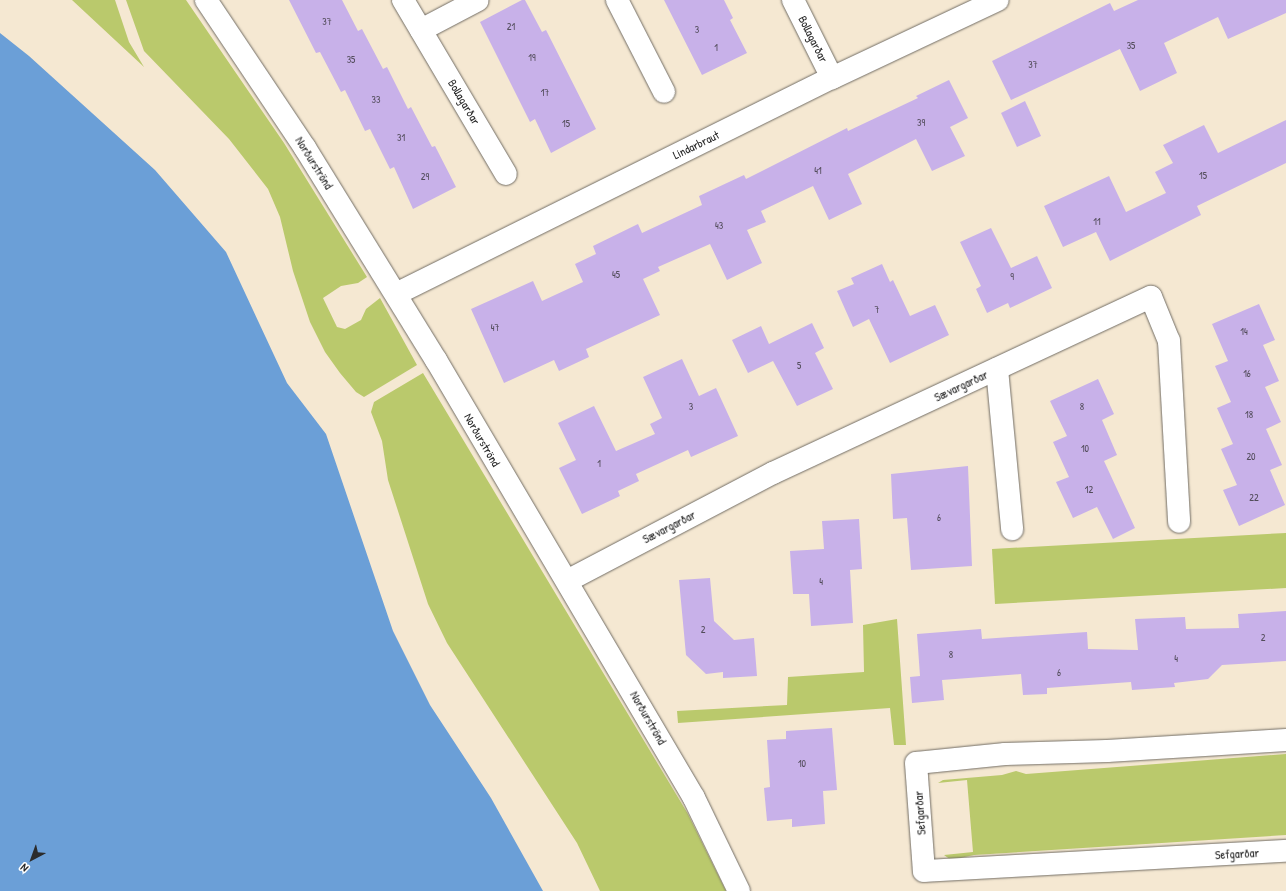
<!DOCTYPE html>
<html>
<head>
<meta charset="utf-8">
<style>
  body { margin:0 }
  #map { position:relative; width:1286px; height:891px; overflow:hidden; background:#f5e8d2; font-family:"Patrick Hand",sans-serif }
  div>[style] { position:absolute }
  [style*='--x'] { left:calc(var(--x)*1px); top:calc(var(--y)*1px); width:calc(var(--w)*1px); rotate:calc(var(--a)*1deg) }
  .green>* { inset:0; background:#bac96c }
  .water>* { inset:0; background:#6b9fd7 }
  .building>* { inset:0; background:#c8b1e9 }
  .roads { filter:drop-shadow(0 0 1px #726d65) drop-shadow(0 0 1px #726d65) }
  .minor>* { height:22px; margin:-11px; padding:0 11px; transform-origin:11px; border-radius:11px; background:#fff }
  span { translate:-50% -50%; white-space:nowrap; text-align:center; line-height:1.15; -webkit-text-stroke:3.5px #fff; paint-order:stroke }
  .number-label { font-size:10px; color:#524c5a }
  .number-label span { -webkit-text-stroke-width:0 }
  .street-label { font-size:12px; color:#2b2b2b }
  .north { position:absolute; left:12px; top:839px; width:40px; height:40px; -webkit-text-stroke:3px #fff; paint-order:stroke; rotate:221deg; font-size:11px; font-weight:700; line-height:16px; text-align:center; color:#2b2b2b }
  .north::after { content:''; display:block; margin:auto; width:14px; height:18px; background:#2b2b2b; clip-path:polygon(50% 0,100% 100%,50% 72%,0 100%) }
</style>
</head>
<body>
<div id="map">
  <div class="green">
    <div style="clip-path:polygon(72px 0,115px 0,129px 42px,144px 67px)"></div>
    <div style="clip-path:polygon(126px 0,186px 0,284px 143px,367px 277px,358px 283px,341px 286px,323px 298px,337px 327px,345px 329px,361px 320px,366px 309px,380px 298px,417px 365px,364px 397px,356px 392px,340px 373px,325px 352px,310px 322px,293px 271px,280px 217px,268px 189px,229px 139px,144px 51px)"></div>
    <div style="clip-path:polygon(423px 373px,688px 814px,726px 891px,600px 891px,577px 843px,447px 643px,428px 604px,388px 480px,382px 441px,371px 412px,374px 402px)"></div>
    <div style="clip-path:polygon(1286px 533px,1286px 588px,995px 604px,992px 549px)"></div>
    <div style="clip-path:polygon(897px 619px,906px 745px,894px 745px,890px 708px,678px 723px,677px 711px,787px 705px,788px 677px,864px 672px,863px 625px)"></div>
    <div style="clip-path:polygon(1286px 754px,1286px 835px,974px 855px,951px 860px,944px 855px,973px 852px,967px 780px,938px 783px,943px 780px,1002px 775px,1016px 771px,1026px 774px)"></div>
  </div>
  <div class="water">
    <div style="clip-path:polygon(0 33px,29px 56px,155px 170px,226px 252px,287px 383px,326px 434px,393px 631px,430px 705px,491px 798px,543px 891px,0 891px)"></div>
  </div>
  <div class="building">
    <div style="clip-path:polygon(289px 0,342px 0,358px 31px,362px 29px,383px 69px,387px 67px,408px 109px,411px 107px,432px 147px,435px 146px,456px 187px,413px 209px,394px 167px,390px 169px,370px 129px,365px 131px,345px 90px,341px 92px,320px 52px,316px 53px)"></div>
    <div style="clip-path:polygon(522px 0,525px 0,542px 32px,546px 30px,596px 129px,551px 153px,535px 119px,530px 122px,480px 22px)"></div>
    <div style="clip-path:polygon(664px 0,724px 0,733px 18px,730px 20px,747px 53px,702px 75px)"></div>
    <div style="clip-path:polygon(1138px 0,1286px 0,1286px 13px,1228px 39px,1218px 17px,1164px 43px,1177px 73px,1140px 91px,1120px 49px,1011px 100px,992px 61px,1110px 3px,1114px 11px)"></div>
    <div style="clip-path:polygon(949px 80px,968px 118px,950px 127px,965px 156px,932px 171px,916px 139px,848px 174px,862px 204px,829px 220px,813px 186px,761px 211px,766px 222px,747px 230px,762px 263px,727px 280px,710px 244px,658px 267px,660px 271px,643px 279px,660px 315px,586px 349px,589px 357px,559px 371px,554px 360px,504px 383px,471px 309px,533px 281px,542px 301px,583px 282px,575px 264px,596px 254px,593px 246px,638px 224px,642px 233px,702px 205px,699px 196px,744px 175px,746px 179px,847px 128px,848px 131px,918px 98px,916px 96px)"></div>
    <div style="clip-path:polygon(1025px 101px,1041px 136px,1017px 147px,1001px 113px)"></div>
    <div style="clip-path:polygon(1286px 120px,1286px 163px,1197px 206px,1201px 215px,1110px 261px,1096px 232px,1063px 247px,1044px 206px,1109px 176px,1126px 212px,1166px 193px,1155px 172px,1173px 163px,1163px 145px,1204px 125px,1218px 153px)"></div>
    <div style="clip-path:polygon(991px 228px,1011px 268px,1037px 256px,1052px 288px,1010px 308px,1008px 303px,987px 313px,976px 289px,981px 286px,960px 242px)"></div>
    <div style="clip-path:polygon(882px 264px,890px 282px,893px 280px,910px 316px,935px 305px,949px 335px,890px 363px,869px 319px,853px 327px,837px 291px,854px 284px,851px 278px)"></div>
    <div style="clip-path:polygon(1259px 304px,1275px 340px,1263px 345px,1279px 381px,1265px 387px,1281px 422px,1266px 429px,1282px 465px,1270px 470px,1285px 505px,1239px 526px,1223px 490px,1237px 485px,1221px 449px,1233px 444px,1217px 408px,1231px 402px,1215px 366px,1228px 361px,1212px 324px)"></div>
    <div style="clip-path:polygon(812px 323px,824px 348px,815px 353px,833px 389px,797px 406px,773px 361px,748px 373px,732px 340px,761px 326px,769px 344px)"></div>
    <div style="clip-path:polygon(682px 359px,699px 396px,716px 388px,738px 436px,691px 457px,688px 450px,636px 474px,639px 481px,618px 491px,620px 496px,582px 514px,559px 468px,576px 460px,558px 423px,594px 406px,616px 451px,655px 434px,650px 424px,662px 418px,643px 377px)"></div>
    <div style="clip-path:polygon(1098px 379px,1114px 414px,1102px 420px,1117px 455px,1104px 461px,1135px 528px,1113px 539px,1097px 507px,1073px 518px,1056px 482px,1069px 477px,1053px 442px,1067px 436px,1050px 401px)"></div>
    <div style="clip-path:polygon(968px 466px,972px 566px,911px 570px,907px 518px,893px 519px,891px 474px)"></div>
    <div style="clip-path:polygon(859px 519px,862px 569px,850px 570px,853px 623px,811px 626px,809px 594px,793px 594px,790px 551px,824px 549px,822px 521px)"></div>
    <div style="clip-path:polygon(710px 578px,714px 621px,734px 640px,754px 638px,757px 676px,723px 678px,723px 672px,706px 674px,686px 655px,679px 580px)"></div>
    <div style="clip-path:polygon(1286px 611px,1286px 661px,1222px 665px,1208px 679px,1174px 683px,1175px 687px,1132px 690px,1131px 682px,1047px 688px,1047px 694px,1023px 695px,1021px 674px,942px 680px,944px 700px,912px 703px,910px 677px,920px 676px,917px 634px,981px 629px,982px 639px,1087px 632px,1088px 649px,1138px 650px,1135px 619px,1185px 617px,1186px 629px,1239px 628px,1238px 614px)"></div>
    <div style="clip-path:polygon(832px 728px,837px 790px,823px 791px,825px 824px,792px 827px,792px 819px,767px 821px,764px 788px,770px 787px,767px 740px,786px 739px,786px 731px)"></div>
  </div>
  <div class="roads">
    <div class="minor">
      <div style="--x:206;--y:0;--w:178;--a:56.2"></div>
      <div style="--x:305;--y:148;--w:249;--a:58.3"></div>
      <div style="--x:436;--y:360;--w:508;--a:59.5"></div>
      <div style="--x:694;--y:798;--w:103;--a:64.2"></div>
      <div style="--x:403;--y:0;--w:202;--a:59.4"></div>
      <div style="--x:617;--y:0;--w:103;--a:62.9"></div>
      <div style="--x:793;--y:0;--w:87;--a:63.4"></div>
      <div style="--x:421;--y:30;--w:64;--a:-27.8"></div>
      <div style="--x:396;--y:294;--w:487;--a:-26.4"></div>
      <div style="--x:832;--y:78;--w:183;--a:-25.2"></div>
      <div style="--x:997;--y:369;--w:161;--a:84.6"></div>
      <div style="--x:567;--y:581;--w:233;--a:-27.7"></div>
      <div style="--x:773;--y:473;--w:417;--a:-25"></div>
      <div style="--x:1151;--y:297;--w:48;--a:67.8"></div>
      <div style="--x:1169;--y:341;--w:181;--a:86.8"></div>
      <div style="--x:1286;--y:740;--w:179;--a:176.5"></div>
      <div style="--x:1107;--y:751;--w:102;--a:178.3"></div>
      <div style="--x:1005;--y:754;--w:89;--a:174.2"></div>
      <div style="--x:916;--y:763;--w:108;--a:85.8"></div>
      <div style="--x:924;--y:871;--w:363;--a:-3.2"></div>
    </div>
  </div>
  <div class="number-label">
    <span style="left:327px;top:22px">37</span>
    <span style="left:511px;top:27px">21</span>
    <span style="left:697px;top:30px">3</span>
    <span style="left:1131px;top:46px">35</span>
    <span style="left:716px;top:48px">1</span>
    <span style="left:532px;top:58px">19</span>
    <span style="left:351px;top:60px">35</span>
    <span style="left:1033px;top:65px">37</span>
    <span style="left:545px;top:93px">17</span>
    <span style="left:376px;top:100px">33</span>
    <span style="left:921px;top:123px">39</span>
    <span style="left:566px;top:124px">15</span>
    <span style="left:401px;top:138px">31</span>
    <span style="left:818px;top:171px">41</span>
    <span style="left:1203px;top:176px">15</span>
    <span style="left:425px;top:177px">29</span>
    <span style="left:1097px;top:222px">11</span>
    <span style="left:719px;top:226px">43</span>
    <span style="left:616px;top:275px">45</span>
    <span style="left:1012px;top:277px">9</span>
    <span style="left:877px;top:310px">7</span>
    <span style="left:495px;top:328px">47</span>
    <span style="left:1244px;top:332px">14</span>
    <span style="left:799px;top:366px">5</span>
    <span style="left:1247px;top:374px">16</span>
    <span style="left:691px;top:407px">3</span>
    <span style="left:1082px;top:407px">8</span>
    <span style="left:1249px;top:415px">18</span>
    <span style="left:1085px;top:449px">10</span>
    <span style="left:1251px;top:457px">20</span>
    <span style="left:599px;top:464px">1</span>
    <span style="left:1089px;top:490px">12</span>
    <span style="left:1254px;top:498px">22</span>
    <span style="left:939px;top:518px">6</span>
    <span style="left:821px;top:582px">4</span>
    <span style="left:703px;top:630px">2</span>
    <span style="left:1263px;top:638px">2</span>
    <span style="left:951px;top:655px">8</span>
    <span style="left:1176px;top:659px">4</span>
    <span style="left:1059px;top:673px">6</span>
    <span style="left:802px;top:764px">10</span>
  </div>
  <div class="street-label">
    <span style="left:813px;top:39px;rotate:63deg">Bollagarðar</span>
    <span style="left:464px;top:102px;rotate:59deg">Bollagarðar</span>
    <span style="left:696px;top:145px;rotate:-26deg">Lindarbraut</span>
    <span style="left:314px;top:163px;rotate:58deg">Norðurströnd</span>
    <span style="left:961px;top:386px;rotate:-25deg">Sævargarðar</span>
    <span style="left:482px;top:440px;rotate:60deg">Norðurströnd</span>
    <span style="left:669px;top:527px;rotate:-27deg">Sævargarðar</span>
    <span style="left:648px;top:718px;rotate:60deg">Norðurströnd</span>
    <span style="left:920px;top:813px;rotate:-94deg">Sefgarðar</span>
    <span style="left:1237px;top:854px;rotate:-3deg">Sefgarðar</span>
  </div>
  <div class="north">N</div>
</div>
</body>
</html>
